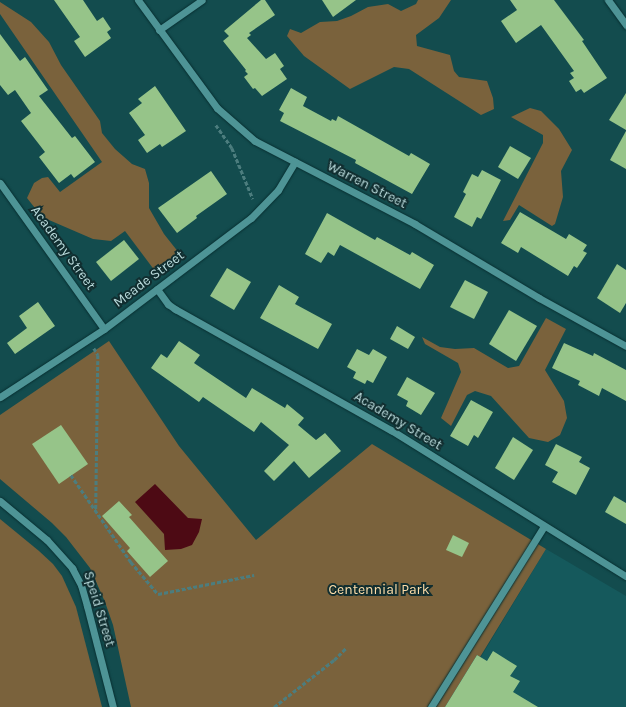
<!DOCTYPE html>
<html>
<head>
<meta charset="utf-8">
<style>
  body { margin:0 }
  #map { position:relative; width:626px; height:707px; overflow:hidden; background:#134c4e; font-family:Karla,sans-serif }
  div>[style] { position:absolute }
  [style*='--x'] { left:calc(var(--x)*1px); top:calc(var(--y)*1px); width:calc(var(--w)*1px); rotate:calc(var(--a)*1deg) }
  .built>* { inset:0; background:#15595c }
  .green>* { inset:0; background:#7a623c }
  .water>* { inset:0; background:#4d0a14 }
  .building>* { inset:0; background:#96c489 }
  .path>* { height:2.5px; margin-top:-1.25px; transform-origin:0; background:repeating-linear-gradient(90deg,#4c7d7e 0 4px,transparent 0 6px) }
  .roads { filter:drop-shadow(0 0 1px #082f31) drop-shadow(0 0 1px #082f31) }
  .minor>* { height:7px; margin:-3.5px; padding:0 3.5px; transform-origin:3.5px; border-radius:3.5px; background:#4e9496 }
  span { translate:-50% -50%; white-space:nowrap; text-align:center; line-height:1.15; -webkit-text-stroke:4px #112e30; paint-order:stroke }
  .street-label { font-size:14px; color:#badbdc }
  .park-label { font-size:14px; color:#fedeaa }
</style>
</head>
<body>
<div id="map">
  <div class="built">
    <div style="clip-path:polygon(546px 549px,626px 596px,626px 707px,445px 707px,477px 655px,481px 657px)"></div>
  </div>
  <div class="green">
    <div style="clip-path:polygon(418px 0,451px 0,439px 18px,416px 35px,417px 46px,450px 55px,454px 71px,459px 77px,487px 81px,493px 98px,494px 109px,481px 115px,409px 69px,394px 67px,350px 89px,304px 56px,287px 36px,290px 29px,301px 33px,320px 22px,337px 21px,351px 16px,368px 7px,388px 4px,401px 11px,416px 4px)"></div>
    <div style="clip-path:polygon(0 2px,31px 22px,49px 42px,61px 65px,100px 121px,102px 133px,115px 149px,132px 164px,145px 169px,149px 183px,149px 208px,164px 234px,183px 258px,158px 275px,125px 231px,111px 241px,93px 239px,42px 217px,27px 198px,34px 183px,42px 178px,48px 177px,60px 192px,102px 162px,0 14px)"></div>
    <div style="clip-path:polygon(530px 108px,541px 111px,559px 129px,572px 150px,561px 171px,563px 197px,555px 224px,552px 226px,519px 205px,510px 220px,503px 221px,543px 143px,543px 135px,511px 117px)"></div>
    <div style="clip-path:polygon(546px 318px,566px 329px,545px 370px,564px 401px,567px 418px,560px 435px,548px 442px,529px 438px,491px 396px,475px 391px,467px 395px,451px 426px,441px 418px,461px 372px,458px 363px,425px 344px,422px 337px,440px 347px,455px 349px,474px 348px,508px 368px,519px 366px)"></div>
    <div style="clip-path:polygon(109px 341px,179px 446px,256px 540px,372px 444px,546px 549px,480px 657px,477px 655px,445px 707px,131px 707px,113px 625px,105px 602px,90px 568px,66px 537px,52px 523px,0 479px,0 415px)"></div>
    <div style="clip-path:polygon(0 519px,39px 551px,53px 564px,62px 576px,76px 607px,102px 707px,0 707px)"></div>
  </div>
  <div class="water">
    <div style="clip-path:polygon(155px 484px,188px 518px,202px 519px,199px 532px,192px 545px,181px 549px,165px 550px,164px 534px,135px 502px)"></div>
  </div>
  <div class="building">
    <div style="clip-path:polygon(54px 0,83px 0,97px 21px,103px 17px,111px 29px,107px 32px,111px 38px,85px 57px,74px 41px,80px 37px)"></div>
    <div style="clip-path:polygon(261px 0,265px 0,275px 15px,249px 33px,251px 35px,247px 38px,266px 59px,275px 53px,284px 66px,280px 69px,287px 79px,262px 96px,255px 88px,253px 89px,244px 77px,248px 74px,245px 71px,246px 70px,223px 41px,229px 36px,224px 31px)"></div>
    <div style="clip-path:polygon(322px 0,356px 0,333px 17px)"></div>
    <div style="clip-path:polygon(510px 0,554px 0,584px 40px,582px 41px,607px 78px,584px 93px,581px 89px,576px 92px,569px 81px,574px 78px,570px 73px,574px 71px,541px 25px,516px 43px,501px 21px,517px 10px)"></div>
    <div style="clip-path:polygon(0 34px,20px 61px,25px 57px,48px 90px,39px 96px,72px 138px,75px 136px,95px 162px,74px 178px,71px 174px,59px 183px,39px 157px,45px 152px,21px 121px,31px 113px,15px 90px,8px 95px,0 85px)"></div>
    <div style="clip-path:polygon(155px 86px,186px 131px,162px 147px,160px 144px,147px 153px,138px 140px,145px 135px,129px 113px,142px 103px,138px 99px)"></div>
    <div style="clip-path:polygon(291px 88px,307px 97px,303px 106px,331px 121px,332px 119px,336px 121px,338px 116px,409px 156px,411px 153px,430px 164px,412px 194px,355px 163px,356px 160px,280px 121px,284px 113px,279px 110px)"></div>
    <div style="clip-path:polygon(626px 93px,626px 130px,609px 120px)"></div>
    <div style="clip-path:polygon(626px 131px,626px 169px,610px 160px)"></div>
    <div style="clip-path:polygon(510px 146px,531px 158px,518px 179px,498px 167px)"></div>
    <div style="clip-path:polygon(482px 170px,501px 180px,481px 219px,477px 217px,472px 227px,454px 217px,466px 194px,463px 192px,472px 174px,478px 177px)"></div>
    <div style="clip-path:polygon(211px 171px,227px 194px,196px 216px,197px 218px,177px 233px,158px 208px)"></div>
    <div style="clip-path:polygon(520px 212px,566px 239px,569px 234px,587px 245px,583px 251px,587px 253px,577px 268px,574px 266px,568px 276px,521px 247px,518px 253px,501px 243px)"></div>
    <div style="clip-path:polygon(327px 213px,375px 240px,377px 237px,410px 255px,412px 252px,434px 265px,420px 289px,340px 245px,334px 256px,328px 252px,321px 263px,305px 254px)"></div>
    <div style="clip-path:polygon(124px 240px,139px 259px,111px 281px,96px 262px)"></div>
    <div style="clip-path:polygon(617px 264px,626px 270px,626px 303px,620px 313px,597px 298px)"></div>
    <div style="clip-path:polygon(227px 268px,251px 282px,234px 310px,210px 296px)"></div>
    <div style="clip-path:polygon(465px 280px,488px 292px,474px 319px,450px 307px)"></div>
    <div style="clip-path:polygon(279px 285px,299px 297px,295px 304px,332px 324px,318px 349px,260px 318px)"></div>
    <div style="clip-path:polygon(38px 302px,55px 326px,15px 354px,7px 343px,27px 328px,19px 316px)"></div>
    <div style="clip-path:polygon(509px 310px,537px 326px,516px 361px,489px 344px)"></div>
    <div style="clip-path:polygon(397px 326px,415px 337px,408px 349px,390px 339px)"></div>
    <div style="clip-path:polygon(179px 341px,200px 355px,194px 363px,246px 398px,252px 388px,285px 408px,287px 404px,304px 418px,298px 425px,316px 440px,325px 433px,341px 451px,309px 478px,294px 461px,274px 481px,264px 471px,289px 445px,261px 422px,254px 432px,203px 397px,199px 402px,151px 368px,161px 354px,167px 358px)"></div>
    <div style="clip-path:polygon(564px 343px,593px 356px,594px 353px,626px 370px,626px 401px,602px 388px,599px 396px,578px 385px,580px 381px,552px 368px)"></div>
    <div style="clip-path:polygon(357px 349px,369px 355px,373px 349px,387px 357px,373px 383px,367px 380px,365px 384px,353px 378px,356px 372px,347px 367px)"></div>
    <div style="clip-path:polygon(407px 377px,435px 393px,421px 415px,406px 406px,408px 401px,397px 395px)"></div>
    <div style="clip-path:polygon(471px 400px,493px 412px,478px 438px,474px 435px,468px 446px,450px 436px)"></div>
    <div style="clip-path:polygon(61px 425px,88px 464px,59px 484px,32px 444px)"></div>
    <div style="clip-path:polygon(513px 437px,533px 450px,514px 480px,495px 468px)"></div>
    <div style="clip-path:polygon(556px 444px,582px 457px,579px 462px,590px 468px,576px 495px,552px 482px,558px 472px,545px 465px)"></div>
    <div style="clip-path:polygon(614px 496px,626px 503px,626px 524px,605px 512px)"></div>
    <div style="clip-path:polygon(119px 501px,132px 515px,129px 517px,168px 561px,150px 577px,127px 551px,130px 548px,102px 516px)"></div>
    <div style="clip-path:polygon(453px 535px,469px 543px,462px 557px,446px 550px)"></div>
    <div style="clip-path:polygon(493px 651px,517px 666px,510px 676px,520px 681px,513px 692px,538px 707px,445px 707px,477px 655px,487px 661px)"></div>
  </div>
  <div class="path">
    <div style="--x:216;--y:125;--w:28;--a:55"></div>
    <div style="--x:232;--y:148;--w:55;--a:67.6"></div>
    <div style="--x:94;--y:348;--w:8;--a:60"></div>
    <div style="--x:98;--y:355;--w:6;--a:90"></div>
    <div style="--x:98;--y:361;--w:149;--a:90.8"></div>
    <div style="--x:71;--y:475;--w:106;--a:55.4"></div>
    <div style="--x:131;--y:562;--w:42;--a:49.8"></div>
    <div style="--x:158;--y:594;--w:98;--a:-11.2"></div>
    <div style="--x:274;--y:707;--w:76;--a:-38.1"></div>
    <div style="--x:334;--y:660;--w:17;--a:-45"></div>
  </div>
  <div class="roads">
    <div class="minor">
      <div style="--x:138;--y:0;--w:134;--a:53.8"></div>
      <div style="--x:217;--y:108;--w:50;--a:41"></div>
      <div style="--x:255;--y:141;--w:180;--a:27.4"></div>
      <div style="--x:415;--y:224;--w:144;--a:30.8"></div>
      <div style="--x:539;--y:298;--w:99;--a:28.9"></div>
      <div style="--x:608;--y:0;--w:31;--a:54"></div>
      <div style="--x:159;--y:30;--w:52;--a:-34.9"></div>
      <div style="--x:0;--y:183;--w:179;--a:54.5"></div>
      <div style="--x:157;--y:289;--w:19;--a:54"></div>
      <div style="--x:168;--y:304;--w:9;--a:36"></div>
      <div style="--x:175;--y:309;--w:248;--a:29.3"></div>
      <div style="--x:391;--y:430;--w:277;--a:31.9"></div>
      <div style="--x:0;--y:397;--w:124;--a:-33.2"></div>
      <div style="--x:104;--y:329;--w:184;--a:-37.1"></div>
      <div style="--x:251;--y:218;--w:39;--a:-46"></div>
      <div style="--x:278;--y:190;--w:33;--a:-59"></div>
      <div style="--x:0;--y:501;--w:61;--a:39.7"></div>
      <div style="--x:47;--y:540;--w:38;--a:48"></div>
      <div style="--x:72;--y:568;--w:19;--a:62"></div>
      <div style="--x:81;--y:585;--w:22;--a:74"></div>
      <div style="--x:87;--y:606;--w:104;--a:75.6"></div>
      <div style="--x:431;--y:707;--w:213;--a:-58"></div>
    </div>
  </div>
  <div class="street-label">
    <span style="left:367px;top:185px;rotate:27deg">Warren Street</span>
    <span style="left:63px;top:248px;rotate:54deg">Academy Street</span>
    <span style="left:149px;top:279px;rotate:-37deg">Meade Street</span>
    <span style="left:398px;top:421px;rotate:31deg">Academy Street</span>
    <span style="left:99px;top:609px;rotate:73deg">Speid Street</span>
  </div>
  <div class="park-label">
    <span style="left:379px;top:590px">Centennial Park</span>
  </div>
</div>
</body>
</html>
